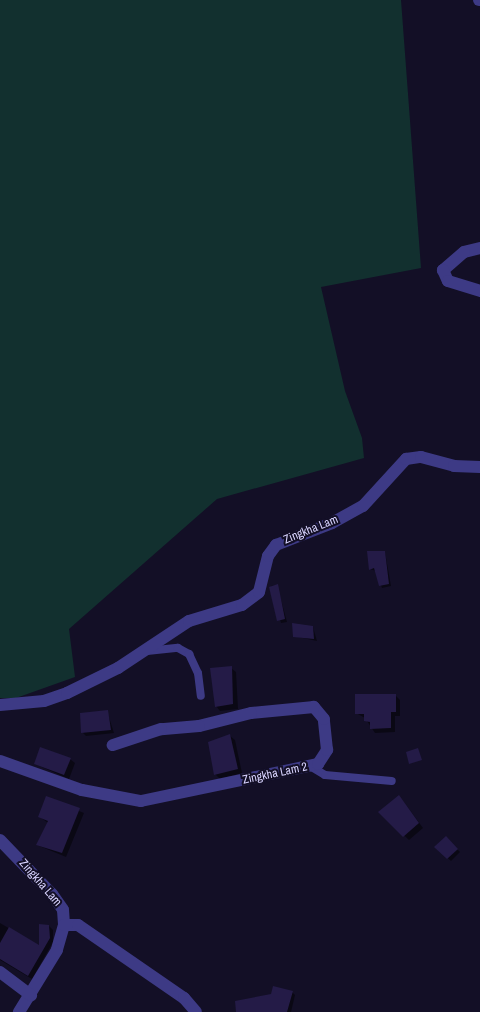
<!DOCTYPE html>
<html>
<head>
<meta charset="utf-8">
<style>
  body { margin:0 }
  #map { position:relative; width:480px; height:1012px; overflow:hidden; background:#130f26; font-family:"Archivo Narrow",sans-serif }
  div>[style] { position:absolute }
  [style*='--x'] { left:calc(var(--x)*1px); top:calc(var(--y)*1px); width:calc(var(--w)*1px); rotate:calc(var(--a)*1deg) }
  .green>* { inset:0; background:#12302f }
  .shadow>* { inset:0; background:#0007 }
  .building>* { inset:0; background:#241b47 }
  .service>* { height:8px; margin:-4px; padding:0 4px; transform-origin:4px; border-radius:4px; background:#3d3a85 }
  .minor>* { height:12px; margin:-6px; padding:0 6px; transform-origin:6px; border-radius:6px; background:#3d3a85 }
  span { translate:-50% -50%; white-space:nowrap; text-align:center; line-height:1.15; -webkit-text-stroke:4px #130f26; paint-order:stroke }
  .street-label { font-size:12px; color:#d9d4ff }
</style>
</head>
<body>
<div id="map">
  <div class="green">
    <div style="clip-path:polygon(0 0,401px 0,421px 268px,321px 287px,345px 391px,362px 438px,364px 458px,217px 499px,69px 629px,75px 677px,16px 698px,0 698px)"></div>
  </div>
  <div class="shadow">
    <div style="clip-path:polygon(385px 552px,391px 586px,382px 588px,376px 571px,370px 569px)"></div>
    <div style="clip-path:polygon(277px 585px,287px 622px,281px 623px,271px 586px)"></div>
    <div style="clip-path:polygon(313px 627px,317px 641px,294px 636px)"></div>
    <div style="clip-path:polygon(231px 668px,236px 672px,238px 709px,220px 711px,216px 706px)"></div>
    <div style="clip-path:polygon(395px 695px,400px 700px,400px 716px,395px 716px,395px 732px,375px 733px,365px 718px,356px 713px)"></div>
    <div style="clip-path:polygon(107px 711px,114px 733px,86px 736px,83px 733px)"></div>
    <div style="clip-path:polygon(230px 736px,235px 740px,242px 773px,220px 779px,215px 774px)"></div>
    <div style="clip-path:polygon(70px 759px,75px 763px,69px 779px,35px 764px)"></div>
    <div style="clip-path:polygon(47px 798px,84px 813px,66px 857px,37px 845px,48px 823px,40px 817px)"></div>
    <div style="clip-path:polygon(403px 801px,423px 828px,409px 840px,380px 812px)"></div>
    <div style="clip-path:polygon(446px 838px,460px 852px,451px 861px,436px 847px)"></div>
    <div style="clip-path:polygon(0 923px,41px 947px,49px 926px,53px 930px,53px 942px,32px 979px,0 960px)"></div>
    <div style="clip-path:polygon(292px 992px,295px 995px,291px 1012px,237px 1012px)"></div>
  </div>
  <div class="building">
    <div style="clip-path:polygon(367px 551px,385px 551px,389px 584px,379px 586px,374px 568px,369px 570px)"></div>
    <div style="clip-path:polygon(278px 584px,285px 619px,277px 621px,269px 587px)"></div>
    <div style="clip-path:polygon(292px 623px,313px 626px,314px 639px,293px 637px)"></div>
    <div style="clip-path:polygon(232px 666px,233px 704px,215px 707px,210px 668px)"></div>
    <div style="clip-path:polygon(355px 694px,396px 694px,396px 712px,391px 712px,391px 728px,370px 729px,370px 722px,364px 721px,364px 714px,355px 714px)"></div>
    <div style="clip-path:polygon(108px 710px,111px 730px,81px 733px,80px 713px)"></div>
    <div style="clip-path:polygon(230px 734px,238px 769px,214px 775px,208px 742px)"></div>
    <div style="clip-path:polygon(40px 747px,71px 758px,64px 775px,34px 764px)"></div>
    <div style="clip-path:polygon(418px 748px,422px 760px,409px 764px,406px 752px)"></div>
    <div style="clip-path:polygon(399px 795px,419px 823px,403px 837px,378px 812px)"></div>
    <div style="clip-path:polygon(46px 796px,80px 808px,62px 853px,36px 845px,48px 821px,38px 817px)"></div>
    <div style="clip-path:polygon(446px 836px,458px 849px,447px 859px,434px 847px)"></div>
    <div style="clip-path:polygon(39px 924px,49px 925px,50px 938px,28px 976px,0 959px,0 943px,9px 927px,39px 945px)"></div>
    <div style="clip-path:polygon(273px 986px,293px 991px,287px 1012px,236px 1012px,235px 1001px,271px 994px)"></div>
  </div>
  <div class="service">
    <div style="--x:147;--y:651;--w:31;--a:-6"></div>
    <div style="--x:178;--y:648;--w:13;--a:29"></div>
    <div style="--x:189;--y:654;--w:21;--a:65"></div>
    <div style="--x:198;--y:673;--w:23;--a:83"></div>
    <div style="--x:310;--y:766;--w:17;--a:31"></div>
    <div style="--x:325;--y:775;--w:67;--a:5.1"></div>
  </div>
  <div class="minor">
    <div style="--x:479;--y:0;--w:1;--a:0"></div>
    <div style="--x:480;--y:248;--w:16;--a:166"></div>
    <div style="--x:464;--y:252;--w:28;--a:139"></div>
    <div style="--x:443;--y:270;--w:12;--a:66"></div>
    <div style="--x:448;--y:281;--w:34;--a:17"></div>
    <div style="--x:0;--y:705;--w:44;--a:-5.2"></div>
    <div style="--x:44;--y:701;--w:24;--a:-19"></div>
    <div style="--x:67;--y:693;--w:57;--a:-26.1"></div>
    <div style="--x:118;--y:668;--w:85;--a:-33.5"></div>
    <div style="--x:189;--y:621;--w:55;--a:-16.8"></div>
    <div style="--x:242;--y:605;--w:21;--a:-37"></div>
    <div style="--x:259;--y:592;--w:37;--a:-76"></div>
    <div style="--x:268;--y:556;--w:14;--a:-54"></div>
    <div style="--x:276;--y:545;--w:60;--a:-21.4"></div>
    <div style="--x:332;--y:523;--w:35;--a:-29"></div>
    <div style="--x:363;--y:506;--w:64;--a:-47.5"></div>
    <div style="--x:406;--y:459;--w:15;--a:-8"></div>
    <div style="--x:421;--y:457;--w:34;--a:15"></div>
    <div style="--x:454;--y:466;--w:26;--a:2"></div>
    <div style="--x:0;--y:761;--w:87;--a:19.5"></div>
    <div style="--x:82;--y:790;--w:60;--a:10.6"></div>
    <div style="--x:141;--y:801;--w:181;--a:-11.8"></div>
    <div style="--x:318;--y:764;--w:17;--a:-57"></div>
    <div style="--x:327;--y:750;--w:31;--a:-96"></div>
    <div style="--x:324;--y:719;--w:16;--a:-130"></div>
    <div style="--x:314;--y:707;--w:63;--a:174.6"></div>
    <div style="--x:251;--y:713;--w:54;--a:166"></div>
    <div style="--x:199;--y:726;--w:38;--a:175"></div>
    <div style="--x:161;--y:729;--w:51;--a:161.6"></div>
    <div style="--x:0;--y:840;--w:75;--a:46.1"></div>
    <div style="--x:52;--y:894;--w:19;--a:55"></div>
    <div style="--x:63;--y:910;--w:15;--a:86"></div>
    <div style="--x:64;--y:925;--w:26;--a:106"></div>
    <div style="--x:57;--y:950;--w:73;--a:121.5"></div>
    <div style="--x:64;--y:925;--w:14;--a:0"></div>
    <div style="--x:78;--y:925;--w:129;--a:34.6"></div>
    <div style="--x:184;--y:998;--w:18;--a:49"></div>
    <div style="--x:0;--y:972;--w:39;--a:37"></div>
  </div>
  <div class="street-label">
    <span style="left:311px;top:530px;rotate:-22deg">Zingkha Lam</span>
    <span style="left:275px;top:774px;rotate:-12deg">Zingkha Lam 2</span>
    <span style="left:40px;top:883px;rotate:49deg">Zingkha Lam</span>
  </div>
</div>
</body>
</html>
